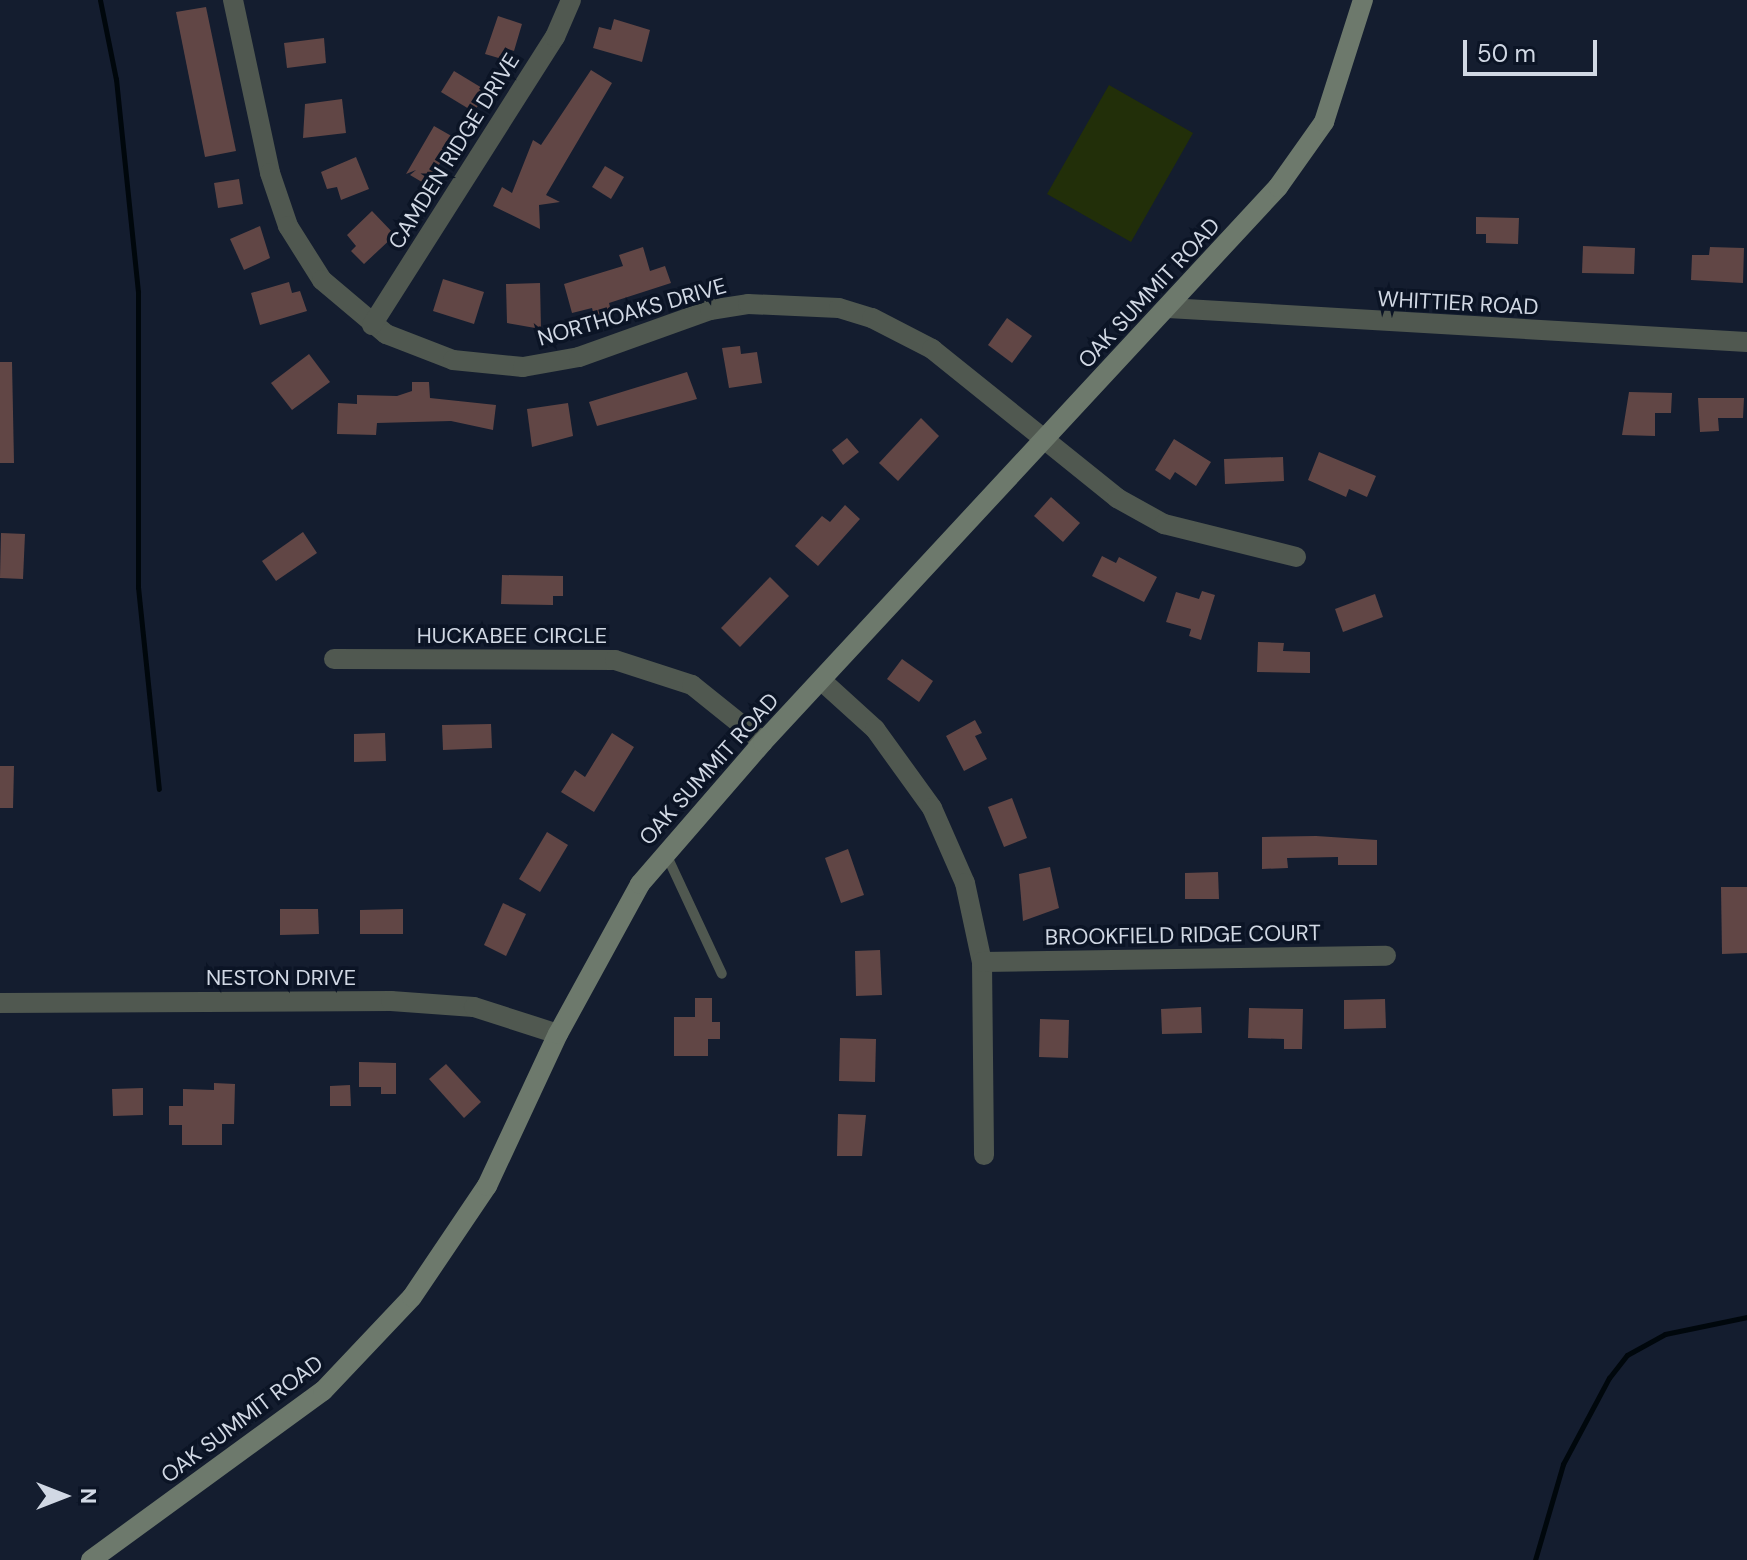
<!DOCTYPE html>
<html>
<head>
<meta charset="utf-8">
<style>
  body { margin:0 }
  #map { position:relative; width:1747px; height:1560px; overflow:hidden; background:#141d2f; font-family:"DM Sans",sans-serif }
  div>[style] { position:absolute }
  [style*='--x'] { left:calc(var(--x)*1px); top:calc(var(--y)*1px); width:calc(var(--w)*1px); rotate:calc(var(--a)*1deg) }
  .green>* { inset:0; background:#222f09 }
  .stream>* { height:5px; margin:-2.5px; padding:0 2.5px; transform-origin:2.5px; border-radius:2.5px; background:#00070c }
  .building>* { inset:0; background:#614645 }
  .service>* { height:10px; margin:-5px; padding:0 5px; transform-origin:5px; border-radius:5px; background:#505850 }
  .minor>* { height:20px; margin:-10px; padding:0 10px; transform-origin:10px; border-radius:10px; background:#505850 }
  .tertiary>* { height:20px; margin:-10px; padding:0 10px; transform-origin:10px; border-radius:10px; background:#505850 }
  .secondary>* { height:20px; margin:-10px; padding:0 10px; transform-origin:10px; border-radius:10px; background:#6d796c }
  span { translate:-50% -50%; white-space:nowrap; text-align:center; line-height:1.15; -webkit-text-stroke:7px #0b1425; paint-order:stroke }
  .street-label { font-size:22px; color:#d1d8e4 }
  .north { position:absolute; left:24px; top:1456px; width:80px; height:80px; -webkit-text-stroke:6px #0b1425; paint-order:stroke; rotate:90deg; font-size:22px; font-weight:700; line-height:32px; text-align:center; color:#d1d8e4 }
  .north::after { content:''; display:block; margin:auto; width:28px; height:36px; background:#d1d8e4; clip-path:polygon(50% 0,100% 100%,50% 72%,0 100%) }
  .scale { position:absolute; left:1463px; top:40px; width:134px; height:36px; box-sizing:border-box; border:4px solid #d1d8e4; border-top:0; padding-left:10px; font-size:24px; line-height:28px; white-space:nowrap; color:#d1d8e4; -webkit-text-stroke:6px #0b1425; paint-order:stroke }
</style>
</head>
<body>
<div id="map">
  <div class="green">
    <div style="clip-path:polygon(1109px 85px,1193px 133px,1131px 242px,1047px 194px)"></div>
  </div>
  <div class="stream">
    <div style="--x:100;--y:0;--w:81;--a:78.6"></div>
    <div style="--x:116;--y:79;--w:214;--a:84.1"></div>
    <div style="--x:138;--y:292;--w:295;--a:90"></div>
    <div style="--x:138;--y:587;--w:203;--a:84.1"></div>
    <div style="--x:1535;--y:1560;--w:100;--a:-73.7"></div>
    <div style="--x:1563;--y:1464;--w:98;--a:-61.9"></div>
    <div style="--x:1609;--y:1378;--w:29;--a:-52"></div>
    <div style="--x:1627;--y:1355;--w:43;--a:-28.9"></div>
    <div style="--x:1665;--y:1334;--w:84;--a:-11.7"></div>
  </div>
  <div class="building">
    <div style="clip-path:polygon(206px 7px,236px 151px,205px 157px,176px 12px)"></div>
    <div style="clip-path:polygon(498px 16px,522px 24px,514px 51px,505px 48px,502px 59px,485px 54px)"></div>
    <div style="clip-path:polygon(614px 19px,650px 30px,642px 62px,593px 48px,599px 27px,611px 30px)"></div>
    <div style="clip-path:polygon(324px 38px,326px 63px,287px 68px,284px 43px)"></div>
    <div style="clip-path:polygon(591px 70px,612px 83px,546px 195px,560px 202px,539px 205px,540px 229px,493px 206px,502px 187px,512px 193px,533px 140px,541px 145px)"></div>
    <div style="clip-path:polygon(454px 71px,487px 91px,474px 112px,441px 92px)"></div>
    <div style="clip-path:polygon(342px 99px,346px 133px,303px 138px,305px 104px)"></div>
    <div style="clip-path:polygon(434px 126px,455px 138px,427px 185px,410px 175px,416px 170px,406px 174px)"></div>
    <div style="clip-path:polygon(356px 157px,369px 189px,341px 200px,337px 187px,327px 189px,321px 172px)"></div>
    <div style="clip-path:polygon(605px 166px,624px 177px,611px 199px,592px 187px)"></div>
    <div style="clip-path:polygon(239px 179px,243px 204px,218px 208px,214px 183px)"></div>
    <div style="clip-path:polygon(372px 211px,395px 235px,364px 264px,351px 251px,356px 246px,347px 235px)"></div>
    <div style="clip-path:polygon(1476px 217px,1519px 218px,1518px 244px,1486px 243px,1486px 234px,1476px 234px)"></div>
    <div style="clip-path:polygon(260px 226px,270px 258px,244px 270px,230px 239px)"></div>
    <div style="clip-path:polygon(1583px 246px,1635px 248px,1634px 274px,1582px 273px)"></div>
    <div style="clip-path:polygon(643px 247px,650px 271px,665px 266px,671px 283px,609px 303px,611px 311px,594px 316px,592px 308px,572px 313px,564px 284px,623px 266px,619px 255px)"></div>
    <div style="clip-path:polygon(1710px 247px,1744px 248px,1743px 283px,1691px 280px,1692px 255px,1709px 255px)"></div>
    <div style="clip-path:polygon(443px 279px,484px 292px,474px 324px,433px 311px)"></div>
    <div style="clip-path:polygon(289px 282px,292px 293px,300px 291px,307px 311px,260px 325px,251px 293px)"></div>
    <div style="clip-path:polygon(540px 283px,541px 329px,507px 323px,506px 284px)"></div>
    <div style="clip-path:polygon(1007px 318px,1032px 336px,1012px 363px,988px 345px)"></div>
    <div style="clip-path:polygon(740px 346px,741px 354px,757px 352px,762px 383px,729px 388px,722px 348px)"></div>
    <div style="clip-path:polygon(309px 354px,330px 382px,292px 410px,271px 383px)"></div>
    <div style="clip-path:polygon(0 362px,12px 362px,14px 463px,0 463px)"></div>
    <div style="clip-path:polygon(687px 372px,697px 399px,597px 426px,589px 402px)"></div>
    <div style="clip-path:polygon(412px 382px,429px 382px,430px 398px,496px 405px,493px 430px,451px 421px,377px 423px,376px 435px,337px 434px,338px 403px,357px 404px,357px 395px,397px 396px,412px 391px)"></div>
    <div style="clip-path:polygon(1629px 392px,1672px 393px,1671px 413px,1655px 413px,1655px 436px,1622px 435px)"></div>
    <div style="clip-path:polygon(1698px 398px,1744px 398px,1743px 418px,1718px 418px,1719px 431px,1700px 432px)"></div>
    <div style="clip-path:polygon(568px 403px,573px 436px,532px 447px,527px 409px)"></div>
    <div style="clip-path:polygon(921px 418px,939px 436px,898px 481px,879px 463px)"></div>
    <div style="clip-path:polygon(847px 438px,859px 452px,843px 465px,832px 450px)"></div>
    <div style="clip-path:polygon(1174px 439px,1211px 462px,1196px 486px,1175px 472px,1170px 480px,1155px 470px)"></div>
    <div style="clip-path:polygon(1319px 452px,1376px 476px,1367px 497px,1349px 489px,1346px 497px,1308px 480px)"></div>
    <div style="clip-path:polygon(1283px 457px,1284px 481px,1225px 484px,1224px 459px)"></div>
    <div style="clip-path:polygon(1051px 497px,1080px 523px,1063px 542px,1034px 516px)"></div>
    <div style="clip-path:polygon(845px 505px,860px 519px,818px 566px,795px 546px,822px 516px,830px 522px)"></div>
    <div style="clip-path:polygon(303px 532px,317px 553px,276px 581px,262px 561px)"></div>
    <div style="clip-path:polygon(1px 533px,25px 534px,23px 579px,0 578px)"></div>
    <div style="clip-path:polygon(1102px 556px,1116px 563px,1119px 557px,1157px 577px,1144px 602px,1092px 576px)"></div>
    <div style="clip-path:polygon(502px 575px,563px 576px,563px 596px,553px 596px,553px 605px,501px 604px)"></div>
    <div style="clip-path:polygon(770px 577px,789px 596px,740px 647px,721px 628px)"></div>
    <div style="clip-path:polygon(1202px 591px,1215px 595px,1201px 640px,1189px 636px,1191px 629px,1166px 622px,1176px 592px,1199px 599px)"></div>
    <div style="clip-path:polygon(1375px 594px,1383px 617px,1343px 632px,1335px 609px)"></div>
    <div style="clip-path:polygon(1258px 642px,1284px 643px,1283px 651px,1310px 652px,1310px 673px,1257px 672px)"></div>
    <div style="clip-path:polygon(902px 659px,933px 681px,919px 702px,887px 679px)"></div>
    <div style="clip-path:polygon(975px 720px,982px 733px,975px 736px,987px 759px,964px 771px,946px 736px)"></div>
    <div style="clip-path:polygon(491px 724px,492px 748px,443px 750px,442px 725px)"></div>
    <div style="clip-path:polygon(385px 733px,386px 761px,354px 762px,354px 734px)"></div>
    <div style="clip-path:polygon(612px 733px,634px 747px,594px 812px,561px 792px,575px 770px,585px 777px)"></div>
    <div style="clip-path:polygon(0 766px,14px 766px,13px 808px,0 808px)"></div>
    <div style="clip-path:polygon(1012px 798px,1027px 838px,1004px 847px,988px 807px)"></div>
    <div style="clip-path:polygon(547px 832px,568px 845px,540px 892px,519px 879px)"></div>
    <div style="clip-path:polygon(1316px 836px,1377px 840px,1377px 865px,1338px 865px,1338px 857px,1287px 858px,1288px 868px,1262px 869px,1262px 837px)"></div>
    <div style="clip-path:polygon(848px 849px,864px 895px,841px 903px,825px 858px)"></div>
    <div style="clip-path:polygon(1050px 867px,1059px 908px,1023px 921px,1019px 874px)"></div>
    <div style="clip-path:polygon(1218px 872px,1219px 899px,1185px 899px,1185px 873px)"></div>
    <div style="clip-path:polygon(1721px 887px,1747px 887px,1747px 953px,1722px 954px)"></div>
    <div style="clip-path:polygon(503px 903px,526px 914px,506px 956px,484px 945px)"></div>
    <div style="clip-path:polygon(280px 909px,318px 909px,319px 934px,280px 935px)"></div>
    <div style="clip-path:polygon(403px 909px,403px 934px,360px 934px,360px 910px)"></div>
    <div style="clip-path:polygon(880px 950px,882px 995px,856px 996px,855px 951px)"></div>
    <div style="clip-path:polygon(695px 998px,712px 998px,712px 1022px,720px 1022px,720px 1039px,708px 1039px,708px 1056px,674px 1056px,674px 1017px,695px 1017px)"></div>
    <div style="clip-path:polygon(1385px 999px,1386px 1028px,1344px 1029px,1344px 1000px)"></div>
    <div style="clip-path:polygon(1201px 1007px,1202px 1033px,1162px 1034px,1161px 1009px)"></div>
    <div style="clip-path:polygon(1249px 1008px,1303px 1009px,1302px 1049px,1284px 1049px,1284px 1039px,1248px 1038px)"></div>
    <div style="clip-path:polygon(1040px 1019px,1069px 1020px,1068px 1058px,1039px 1057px)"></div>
    <div style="clip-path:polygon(840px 1038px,876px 1039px,875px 1082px,839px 1081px)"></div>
    <div style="clip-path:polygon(359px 1062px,396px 1063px,396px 1094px,381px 1094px,381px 1087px,359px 1087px)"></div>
    <div style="clip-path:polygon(446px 1064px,481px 1102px,464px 1118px,429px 1079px)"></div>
    <div style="clip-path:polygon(214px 1083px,235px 1084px,234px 1124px,222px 1124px,222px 1145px,182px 1145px,182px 1125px,169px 1125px,169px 1106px,183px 1106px,183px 1089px,214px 1090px)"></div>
    <div style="clip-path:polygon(350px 1085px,351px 1106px,330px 1106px,330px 1086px)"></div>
    <div style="clip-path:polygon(143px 1088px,143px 1115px,113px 1116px,112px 1089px)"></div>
    <div style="clip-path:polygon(838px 1114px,866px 1115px,862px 1156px,837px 1156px)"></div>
  </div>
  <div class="service">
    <div style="--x:666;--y:854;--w:132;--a:65"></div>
  </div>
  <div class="minor">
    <div style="--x:233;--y:0;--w:177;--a:77.9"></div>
    <div style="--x:270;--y:173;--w:56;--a:71.2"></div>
    <div style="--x:288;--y:226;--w:64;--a:57.8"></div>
    <div style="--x:322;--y:280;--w:84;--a:40.2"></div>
    <div style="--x:386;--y:334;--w:72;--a:21.2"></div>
    <div style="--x:453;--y:360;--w:70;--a:5.7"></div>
    <div style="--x:523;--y:367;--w:57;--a:-10.1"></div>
    <div style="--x:579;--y:357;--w:139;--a:-19.7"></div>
    <div style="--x:710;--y:310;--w:38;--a:-9"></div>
    <div style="--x:748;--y:304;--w:91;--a:2.5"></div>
    <div style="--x:839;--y:308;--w:34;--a:17"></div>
    <div style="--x:872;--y:318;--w:68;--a:27.3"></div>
    <div style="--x:932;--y:349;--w:238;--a:38.8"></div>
    <div style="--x:1117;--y:498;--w:54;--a:29"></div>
    <div style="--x:1164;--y:524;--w:136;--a:14"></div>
    <div style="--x:372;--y:325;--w:341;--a:-57.6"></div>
    <div style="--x:555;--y:37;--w:40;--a:-66.6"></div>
    <div style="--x:334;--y:659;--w:281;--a:0.2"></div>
    <div style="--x:615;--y:660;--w:81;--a:18"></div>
    <div style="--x:692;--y:685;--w:91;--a:38.8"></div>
    <div style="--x:822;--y:681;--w:72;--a:42.2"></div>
    <div style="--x:875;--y:729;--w:97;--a:54.2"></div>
    <div style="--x:932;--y:808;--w:82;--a:66.3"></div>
    <div style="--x:965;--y:883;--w:81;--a:77.9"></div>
    <div style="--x:982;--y:962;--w:193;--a:89.4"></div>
    <div style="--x:982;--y:962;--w:404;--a:-0.9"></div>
    <div style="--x:0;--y:1003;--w:391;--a:-0.3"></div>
    <div style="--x:391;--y:1001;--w:83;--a:4.1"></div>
    <div style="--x:474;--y:1007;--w:88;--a:17.8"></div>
  </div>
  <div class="tertiary">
    <div style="--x:1168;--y:308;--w:580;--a:3.36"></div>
  </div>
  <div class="secondary">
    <div style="--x:91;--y:1560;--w:287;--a:-36.1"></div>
    <div style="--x:323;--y:1391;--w:129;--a:-46.6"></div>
    <div style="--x:412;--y:1297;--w:134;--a:-56"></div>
    <div style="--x:487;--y:1186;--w:168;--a:-65"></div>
    <div style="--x:558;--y:1034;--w:171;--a:-61.3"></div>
    <div style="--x:640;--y:884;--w:188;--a:-49.1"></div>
    <div style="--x:763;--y:742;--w:757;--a:-47.14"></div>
    <div style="--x:1278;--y:187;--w:80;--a:-54.7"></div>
    <div style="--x:1324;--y:122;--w:128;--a:-72.3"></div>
  </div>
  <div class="street-label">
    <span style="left:454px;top:151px;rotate:-58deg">CAMDEN RIDGE DRIVE</span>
    <span style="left:1149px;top:293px;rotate:-47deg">OAK SUMMIT ROAD</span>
    <span style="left:1458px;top:303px;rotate:3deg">WHITTIER ROAD</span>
    <span style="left:632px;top:312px;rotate:-16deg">NORTHOAKS DRIVE</span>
    <span style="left:512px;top:636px">HUCKABEE CIRCLE</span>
    <span style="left:709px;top:769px;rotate:-48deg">OAK SUMMIT ROAD</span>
    <span style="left:1183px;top:935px;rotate:-1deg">BROOKFIELD RIDGE COURT</span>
    <span style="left:281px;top:978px">NESTON DRIVE</span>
    <span style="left:242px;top:1419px;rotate:-37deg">OAK SUMMIT ROAD</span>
  </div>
  <div class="north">N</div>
  <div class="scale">50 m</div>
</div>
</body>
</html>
